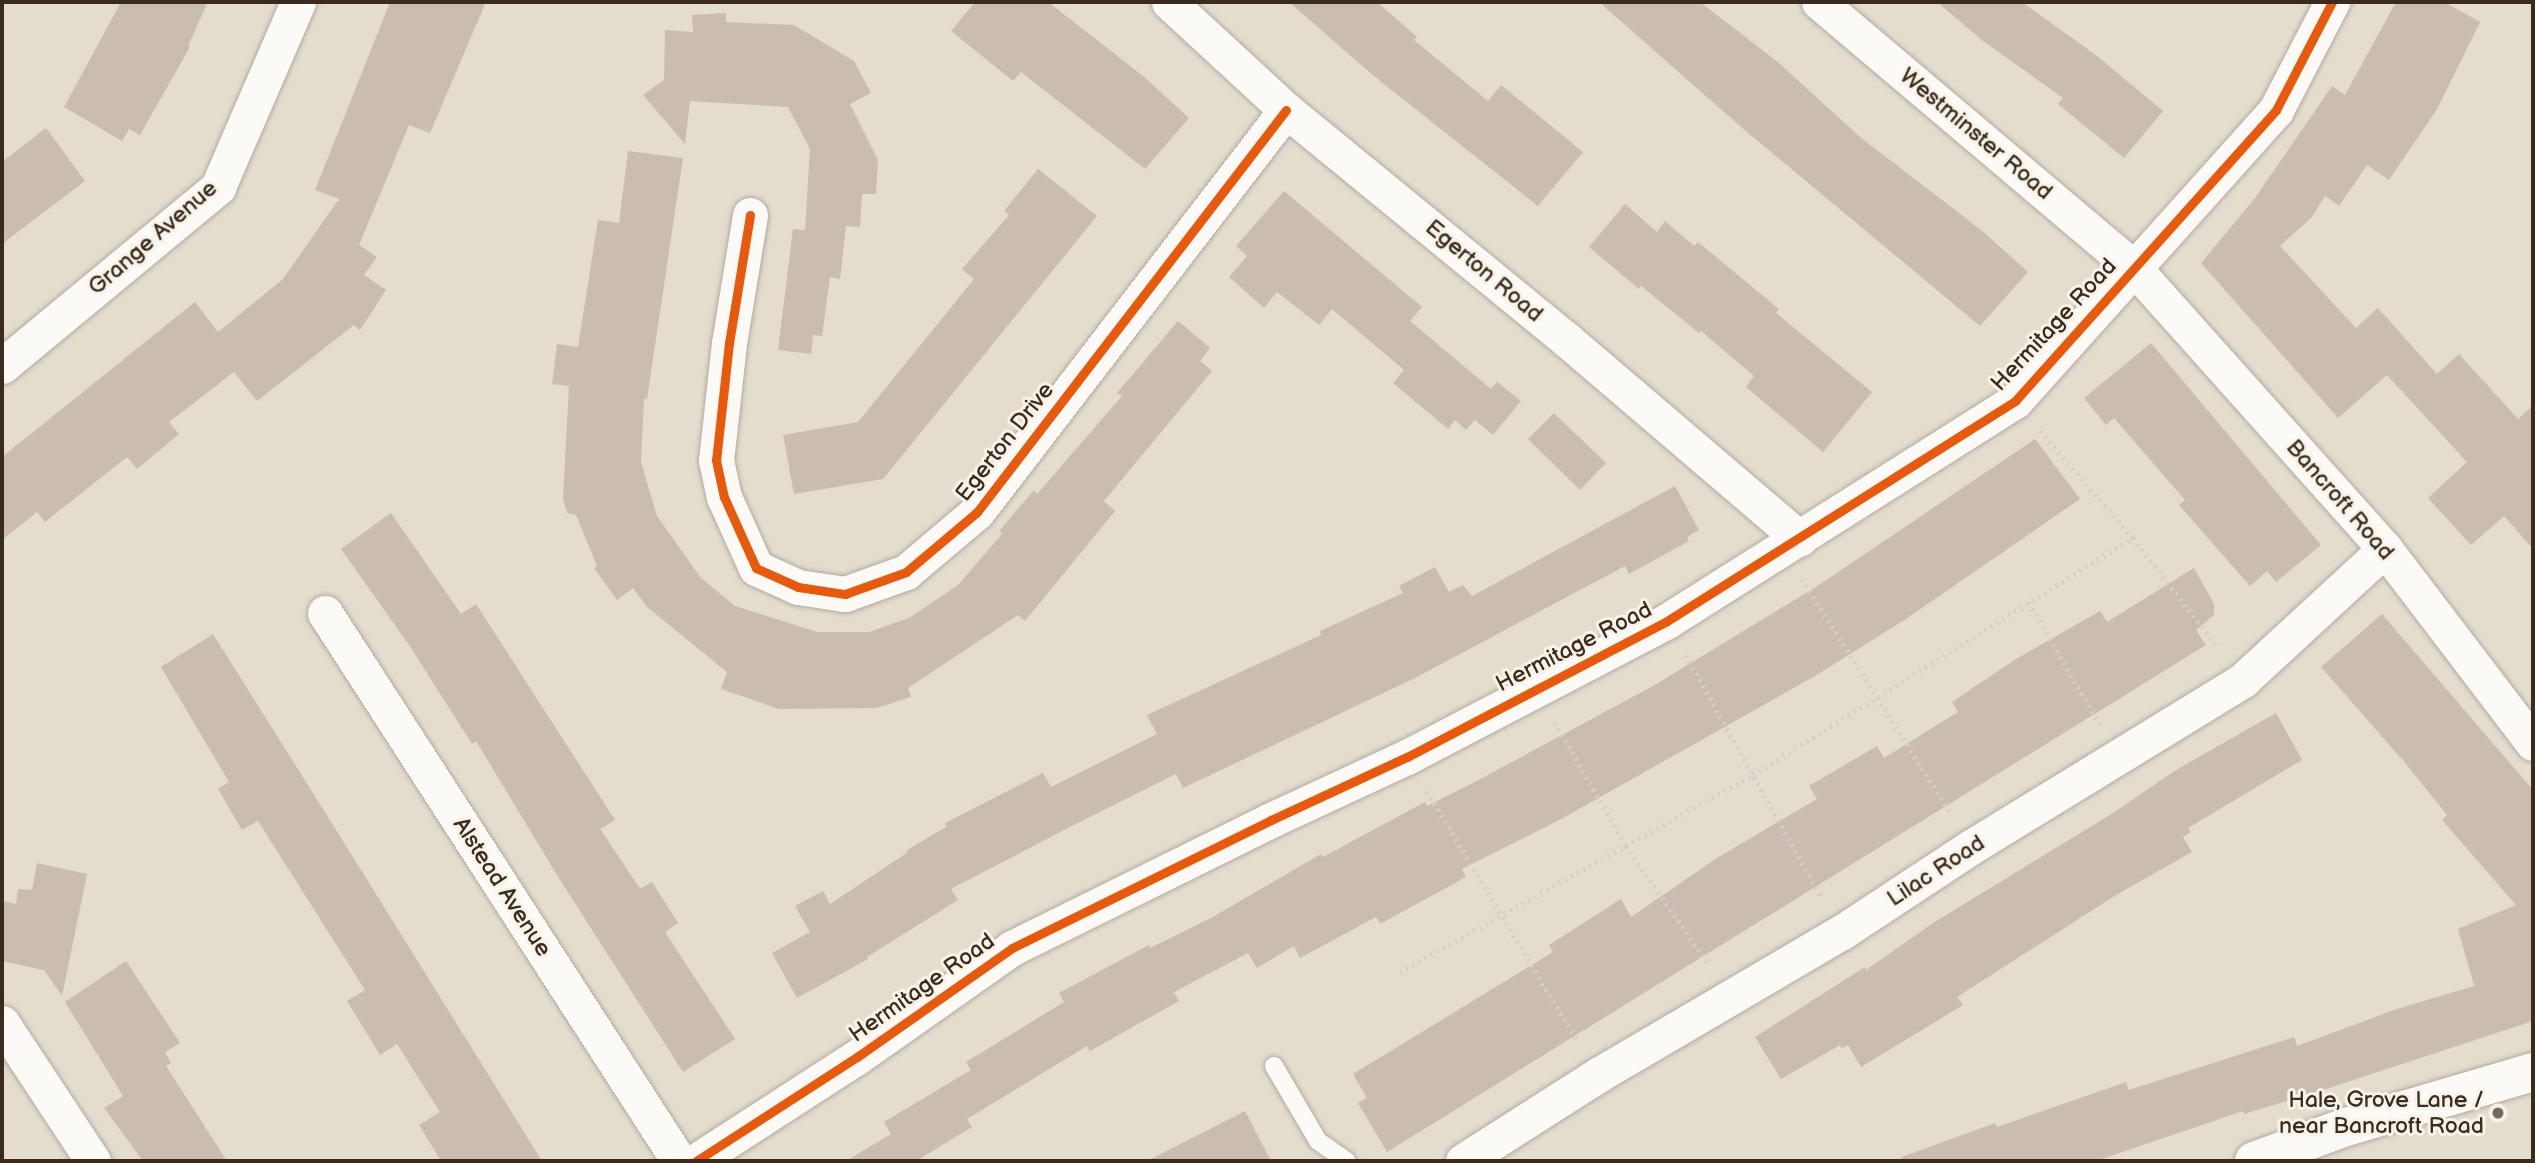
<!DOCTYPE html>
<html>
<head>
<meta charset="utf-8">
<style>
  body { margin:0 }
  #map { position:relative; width:2535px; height:1163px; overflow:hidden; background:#e4dccc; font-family:"Balsamiq Sans",sans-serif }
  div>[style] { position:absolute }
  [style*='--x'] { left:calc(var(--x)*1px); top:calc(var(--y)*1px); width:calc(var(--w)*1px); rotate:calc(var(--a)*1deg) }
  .building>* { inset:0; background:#cabcb1 }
  .path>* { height:4.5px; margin-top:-2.25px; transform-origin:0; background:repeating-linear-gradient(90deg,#d3d0cb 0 2px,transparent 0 7px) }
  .roads { filter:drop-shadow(0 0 2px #b2aba0) drop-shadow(0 0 2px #b2aba0) }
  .service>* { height:18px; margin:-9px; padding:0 9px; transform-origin:9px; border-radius:9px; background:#fbfaf7 }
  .minor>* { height:35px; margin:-17.5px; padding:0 17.5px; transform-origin:17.5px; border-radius:17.5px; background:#fbfaf7 }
  .tertiary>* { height:38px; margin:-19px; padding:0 19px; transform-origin:19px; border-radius:19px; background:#fbfaf7 }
  .cycleway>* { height:9px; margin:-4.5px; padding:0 4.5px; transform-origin:4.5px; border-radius:4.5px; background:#e8590c }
  .dots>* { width:19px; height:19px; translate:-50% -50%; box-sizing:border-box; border:4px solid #f7f3e8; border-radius:50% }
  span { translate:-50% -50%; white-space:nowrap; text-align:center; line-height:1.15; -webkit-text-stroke:6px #f7f3e8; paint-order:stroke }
  .street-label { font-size:23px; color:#3b2a1e }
  .poi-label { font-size:23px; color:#3b2a1e }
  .right { translate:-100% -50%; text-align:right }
  .frame { position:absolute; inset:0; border:4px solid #3b2a1e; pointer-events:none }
</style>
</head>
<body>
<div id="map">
  <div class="building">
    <div style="clip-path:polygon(121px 2px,208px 2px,188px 46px,190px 47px,140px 135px,129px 129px,122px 141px,64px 107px)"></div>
    <div style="clip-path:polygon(390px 2px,486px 2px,430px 133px,409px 125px,359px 245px,377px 257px,364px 275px,386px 290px,360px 330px,354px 325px,257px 401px,234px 372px,169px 422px,179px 434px,137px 469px,127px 457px,45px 522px,37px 512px,2px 540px,2px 457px,195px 302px,218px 332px,283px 279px,339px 199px,315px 190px)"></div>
    <div style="clip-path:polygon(975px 2px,1048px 2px,1143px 76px,1189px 118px,1145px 169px,1021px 72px,1013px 81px,951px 31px)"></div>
    <div style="clip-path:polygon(1289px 2px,1377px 2px,1417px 37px,1414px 40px,1488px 101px,1501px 85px,1583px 152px,1538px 206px,1375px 77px)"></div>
    <div style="clip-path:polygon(1599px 2px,1700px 2px,1779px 63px,1860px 137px,1981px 230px,2028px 272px,1980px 326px,1741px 127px)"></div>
    <div style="clip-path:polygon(1937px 2px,2022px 2px,2097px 56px,2163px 111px,2124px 158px,2058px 104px,2063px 98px,1983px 41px)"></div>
    <div style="clip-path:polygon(2396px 2px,2444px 2px,2480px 22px,2437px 109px,2389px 180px,2367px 165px,2339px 206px,2325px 196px,2312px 217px,2280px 246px,2356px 328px,2378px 308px,2437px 374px,2459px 354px,2518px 419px,2533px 405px,2533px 549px,2504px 516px,2471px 545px,2428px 498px,2467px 462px,2387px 375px,2338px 418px,2201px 263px,2255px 198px,2332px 86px,2345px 95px)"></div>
    <div style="clip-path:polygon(726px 13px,726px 22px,794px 25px,854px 61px,871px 93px,850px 104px,878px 160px,876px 194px,862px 194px,860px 227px,846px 226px,840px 279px,830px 277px,822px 336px,813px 335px,811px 354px,778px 350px,793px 229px,805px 230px,810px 149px,788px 107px,690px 101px,685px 144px,643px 95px,664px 80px,665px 30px,693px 32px,692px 15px)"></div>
    <div style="clip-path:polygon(46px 128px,85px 181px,2px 244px,2px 162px)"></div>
    <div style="clip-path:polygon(628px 151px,683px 158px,647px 399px,644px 399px,641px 462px,657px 516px,701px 578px,735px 606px,817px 632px,869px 632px,909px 618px,958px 585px,1002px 534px,999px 531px,1034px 490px,1037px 494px,1122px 396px,1117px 393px,1178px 321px,1210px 348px,1200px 361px,1212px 371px,1104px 501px,1115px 511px,1025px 621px,1018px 615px,908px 688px,911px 697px,876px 708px,779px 709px,721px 689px,727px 672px,647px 607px,633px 588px,617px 600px,594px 568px,597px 566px,576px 515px,567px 513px,563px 499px,569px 386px,552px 384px,557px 344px,578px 347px,598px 220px,619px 223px)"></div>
    <div style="clip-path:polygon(1038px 169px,1097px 216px,883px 479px,794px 494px,783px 435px,858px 422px,974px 279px,962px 269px,1009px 215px,1004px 211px)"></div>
    <div style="clip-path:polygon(1284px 191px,1422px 307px,1410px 321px,1491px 389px,1497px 382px,1521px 401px,1493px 435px,1475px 420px,1466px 430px,1455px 420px,1448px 429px,1393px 383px,1404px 370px,1332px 309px,1319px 325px,1277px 292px,1264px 308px,1229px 277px,1247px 256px,1236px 246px)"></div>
    <div style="clip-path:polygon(1625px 204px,1657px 232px,1665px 221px,1694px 246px,1698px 242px,1779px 309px,1776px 313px,1872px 392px,1823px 452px,1746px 387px,1754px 376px,1701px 331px,1699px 333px,1641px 286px,1639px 289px,1589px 247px)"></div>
    <div style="clip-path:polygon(2151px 343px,2321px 545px,2276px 582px,2267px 571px,2250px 586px,2179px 505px,2185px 500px,2114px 418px,2106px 425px,2084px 398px)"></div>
    <div style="clip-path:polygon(1554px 413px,1606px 463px,1580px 490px,1528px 439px)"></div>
    <div style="clip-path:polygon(2035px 439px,2080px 499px,1906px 619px,1815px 676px,1563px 818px,1462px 869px,1466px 877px,1380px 924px,1376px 917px,1300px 958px,1294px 946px,1257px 968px,1248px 953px,1174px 992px,1179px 1001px,1090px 1051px,1087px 1046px,967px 1119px,972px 1127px,916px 1161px,846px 1161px,891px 1134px,884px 1122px,971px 1070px,966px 1062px,1064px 1002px,1059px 993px,1149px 945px,1150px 948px,1211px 918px,1321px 854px,1323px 857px,1425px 802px,1427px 806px,1475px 782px,1653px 686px,1819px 585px)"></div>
    <div style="clip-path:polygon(1675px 486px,1699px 530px,1687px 537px,1689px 541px,1629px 574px,1625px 566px,1415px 678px,1183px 788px,1176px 774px,1062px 831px,951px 889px,958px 900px,867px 957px,868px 959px,797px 998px,772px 953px,810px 932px,795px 906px,823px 891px,830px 904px,908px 852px,907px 850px,946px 827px,945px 823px,1043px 773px,1051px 787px,1157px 734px,1147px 715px,1321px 635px,1320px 631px,1403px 593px,1399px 586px,1435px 567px,1449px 592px,1463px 585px,1472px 596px)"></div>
    <div style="clip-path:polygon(391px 513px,461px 614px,476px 604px,615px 820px,600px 829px,640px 889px,652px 882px,678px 923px,665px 932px,735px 1039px,683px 1072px,560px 880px,476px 741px,472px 744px,409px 645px,341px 549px)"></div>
    <div style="clip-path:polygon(2194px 568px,2214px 604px,2214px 615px,2196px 630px,2206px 645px,1387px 1152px,1358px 1103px,1367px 1098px,1353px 1074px,1553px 952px,1549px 945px,1621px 899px,1631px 917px,1717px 858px,1817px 799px,1809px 786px,1877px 746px,1884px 758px,1958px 712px,1952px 702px,2016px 659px,2100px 611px,2107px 622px)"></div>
    <div style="clip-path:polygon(2382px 614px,2533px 790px,2533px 1021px,2326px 1089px,2244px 1114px,2243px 1111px,2096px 1161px,1902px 1161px,1902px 1157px,1995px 1123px,1997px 1127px,2126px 1082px,2129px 1090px,2294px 1037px,2297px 1046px,2397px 1009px,2474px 986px,2458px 929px,2516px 905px,2442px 820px,2447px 815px,2406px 764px,2321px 667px)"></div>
    <div style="clip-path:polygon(213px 634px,338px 833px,542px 1161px,441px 1161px,419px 1125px,440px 1112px,397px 1044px,380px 1055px,347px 1001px,365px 990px,258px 821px,242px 830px,218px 789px,229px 782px,161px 667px)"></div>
    <div style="clip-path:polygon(2276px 713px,2302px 760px,2188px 828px,2191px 832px,2183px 837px,2192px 852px,2116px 895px,1957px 997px,1963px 1005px,1861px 1067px,1848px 1045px,1842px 1048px,1840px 1045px,1781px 1079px,1755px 1037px,1865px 967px,1866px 970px,1933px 923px,2110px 815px,2176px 770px)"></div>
    <div style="clip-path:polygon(37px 863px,87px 874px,62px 996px,44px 970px,2px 961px,2px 901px,16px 904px,18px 889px,32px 890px)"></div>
    <div style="clip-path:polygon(126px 961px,180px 1043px,165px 1052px,171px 1063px,166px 1066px,227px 1161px,143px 1161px,104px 1108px,123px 1096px,65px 1002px)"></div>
    <div style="clip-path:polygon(1245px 1111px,1271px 1161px,1147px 1161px)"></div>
  </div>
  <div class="path">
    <div style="--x:2040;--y:431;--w:142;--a:49"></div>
    <div style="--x:2133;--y:538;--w:140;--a:52.2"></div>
    <div style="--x:1802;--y:579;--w:278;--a:57.6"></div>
    <div style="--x:2029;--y:602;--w:142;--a:60"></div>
    <div style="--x:1686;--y:655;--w:278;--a:60.8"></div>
    <div style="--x:1555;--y:722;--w:143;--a:60.2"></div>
    <div style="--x:1626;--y:846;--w:146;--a:55"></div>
    <div style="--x:1427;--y:791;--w:293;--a:59"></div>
    <div style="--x:1400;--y:972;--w:404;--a:-29.2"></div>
    <div style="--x:1753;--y:775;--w:448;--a:-32"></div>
  </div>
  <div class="roads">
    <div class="service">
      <div style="--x:1274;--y:1066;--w:87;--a:59.6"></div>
      <div style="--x:1318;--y:1141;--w:35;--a:35"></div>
    </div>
    <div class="minor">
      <div style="--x:1169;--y:2;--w:159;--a:42.7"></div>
      <div style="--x:1286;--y:110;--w:363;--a:39.3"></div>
      <div style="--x:1567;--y:340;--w:306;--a:40.5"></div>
      <div style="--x:1819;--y:2;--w:411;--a:40.2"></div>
      <div style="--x:2133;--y:267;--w:378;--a:48.2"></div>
      <div style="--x:2385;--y:549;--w:244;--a:52.7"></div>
      <div style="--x:750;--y:215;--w:130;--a:99.3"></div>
      <div style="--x:729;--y:343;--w:118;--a:96.3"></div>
      <div style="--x:716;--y:460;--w:38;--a:78"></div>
      <div style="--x:724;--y:497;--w:78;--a:65.7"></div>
      <div style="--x:756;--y:568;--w:46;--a:24.3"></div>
      <div style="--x:798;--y:587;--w:48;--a:8.5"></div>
      <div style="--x:845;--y:594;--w:65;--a:-19.8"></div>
      <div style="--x:906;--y:572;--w:93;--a:-40.2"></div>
      <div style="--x:977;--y:512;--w:507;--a:-52.45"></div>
      <div style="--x:2;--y:366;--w:281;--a:-39.6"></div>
      <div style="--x:218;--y:187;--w:202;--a:-66.6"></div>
      <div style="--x:325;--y:613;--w:652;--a:57.14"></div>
      <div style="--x:2;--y:1023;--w:165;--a:56.6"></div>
      <div style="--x:696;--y:1161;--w:192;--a:-32.9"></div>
      <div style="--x:857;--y:1057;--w:189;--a:-35.1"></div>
      <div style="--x:1012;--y:948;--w:289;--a:-26.3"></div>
      <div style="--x:1271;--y:820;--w:150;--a:-24.9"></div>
      <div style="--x:1407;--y:757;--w:293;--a:-27.6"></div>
      <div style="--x:1667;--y:621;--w:412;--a:-32.3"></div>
      <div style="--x:2015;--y:401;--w:391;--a:-48.1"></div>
      <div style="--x:2276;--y:110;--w:122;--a:-62.6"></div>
      <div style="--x:1463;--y:1161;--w:160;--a:-32.5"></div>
      <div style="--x:1598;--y:1075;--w:283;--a:-30.4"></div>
      <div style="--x:1842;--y:932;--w:154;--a:-33.4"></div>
      <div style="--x:1971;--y:847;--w:319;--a:-31.5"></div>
      <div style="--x:2243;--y:680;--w:193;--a:-42.7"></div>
    </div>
    <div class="tertiary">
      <div style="--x:2254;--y:1161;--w:98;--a:-20.3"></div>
      <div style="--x:2346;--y:1127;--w:195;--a:-16.4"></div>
    </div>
  </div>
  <div class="cycleway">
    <div style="--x:750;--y:215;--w:130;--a:99.3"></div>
    <div style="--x:729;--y:343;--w:118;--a:96.3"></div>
    <div style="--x:716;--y:460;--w:38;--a:78"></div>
    <div style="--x:724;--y:497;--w:78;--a:65.7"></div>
    <div style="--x:756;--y:568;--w:46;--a:24.3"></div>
    <div style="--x:798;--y:587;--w:48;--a:8.5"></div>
    <div style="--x:845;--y:594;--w:65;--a:-19.8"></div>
    <div style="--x:906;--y:572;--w:93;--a:-40.2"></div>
    <div style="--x:977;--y:512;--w:507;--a:-52.45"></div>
    <div style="--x:696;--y:1161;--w:192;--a:-32.9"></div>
    <div style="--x:857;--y:1057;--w:189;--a:-35.1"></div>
    <div style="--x:1012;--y:948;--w:289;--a:-26.3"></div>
    <div style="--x:1271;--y:820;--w:150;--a:-24.9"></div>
    <div style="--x:1407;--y:757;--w:293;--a:-27.6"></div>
    <div style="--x:1667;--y:621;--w:412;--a:-32.3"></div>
    <div style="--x:2015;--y:401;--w:391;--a:-48.1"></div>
    <div style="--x:2276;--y:110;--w:122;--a:-62.6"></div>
  </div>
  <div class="dots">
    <div style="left:2498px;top:1113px;background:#76685b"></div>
  </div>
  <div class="street-label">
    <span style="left:1976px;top:134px;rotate:40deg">Westminster Road</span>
    <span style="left:153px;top:238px;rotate:-41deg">Grange Avenue</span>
    <span style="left:1484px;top:271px;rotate:40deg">Egerton Road</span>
    <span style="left:2054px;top:325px;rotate:-47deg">Hermitage Road</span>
    <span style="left:1005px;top:442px;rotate:-52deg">Egerton Drive</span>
    <span style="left:2340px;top:500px;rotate:49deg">Bancroft Road</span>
    <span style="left:1574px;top:647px;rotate:-27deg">Hermitage Road</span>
    <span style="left:1936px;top:871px;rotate:-33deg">Lilac Road</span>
    <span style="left:502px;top:887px;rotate:57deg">Alstead Avenue</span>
    <span style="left:922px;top:988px;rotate:-35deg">Hermitage Road</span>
  </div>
  <div class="poi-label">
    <span class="right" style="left:2484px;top:1113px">Hale, Grove Lane /<br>near Bancroft Road</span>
  </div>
  <div class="frame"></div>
</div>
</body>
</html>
